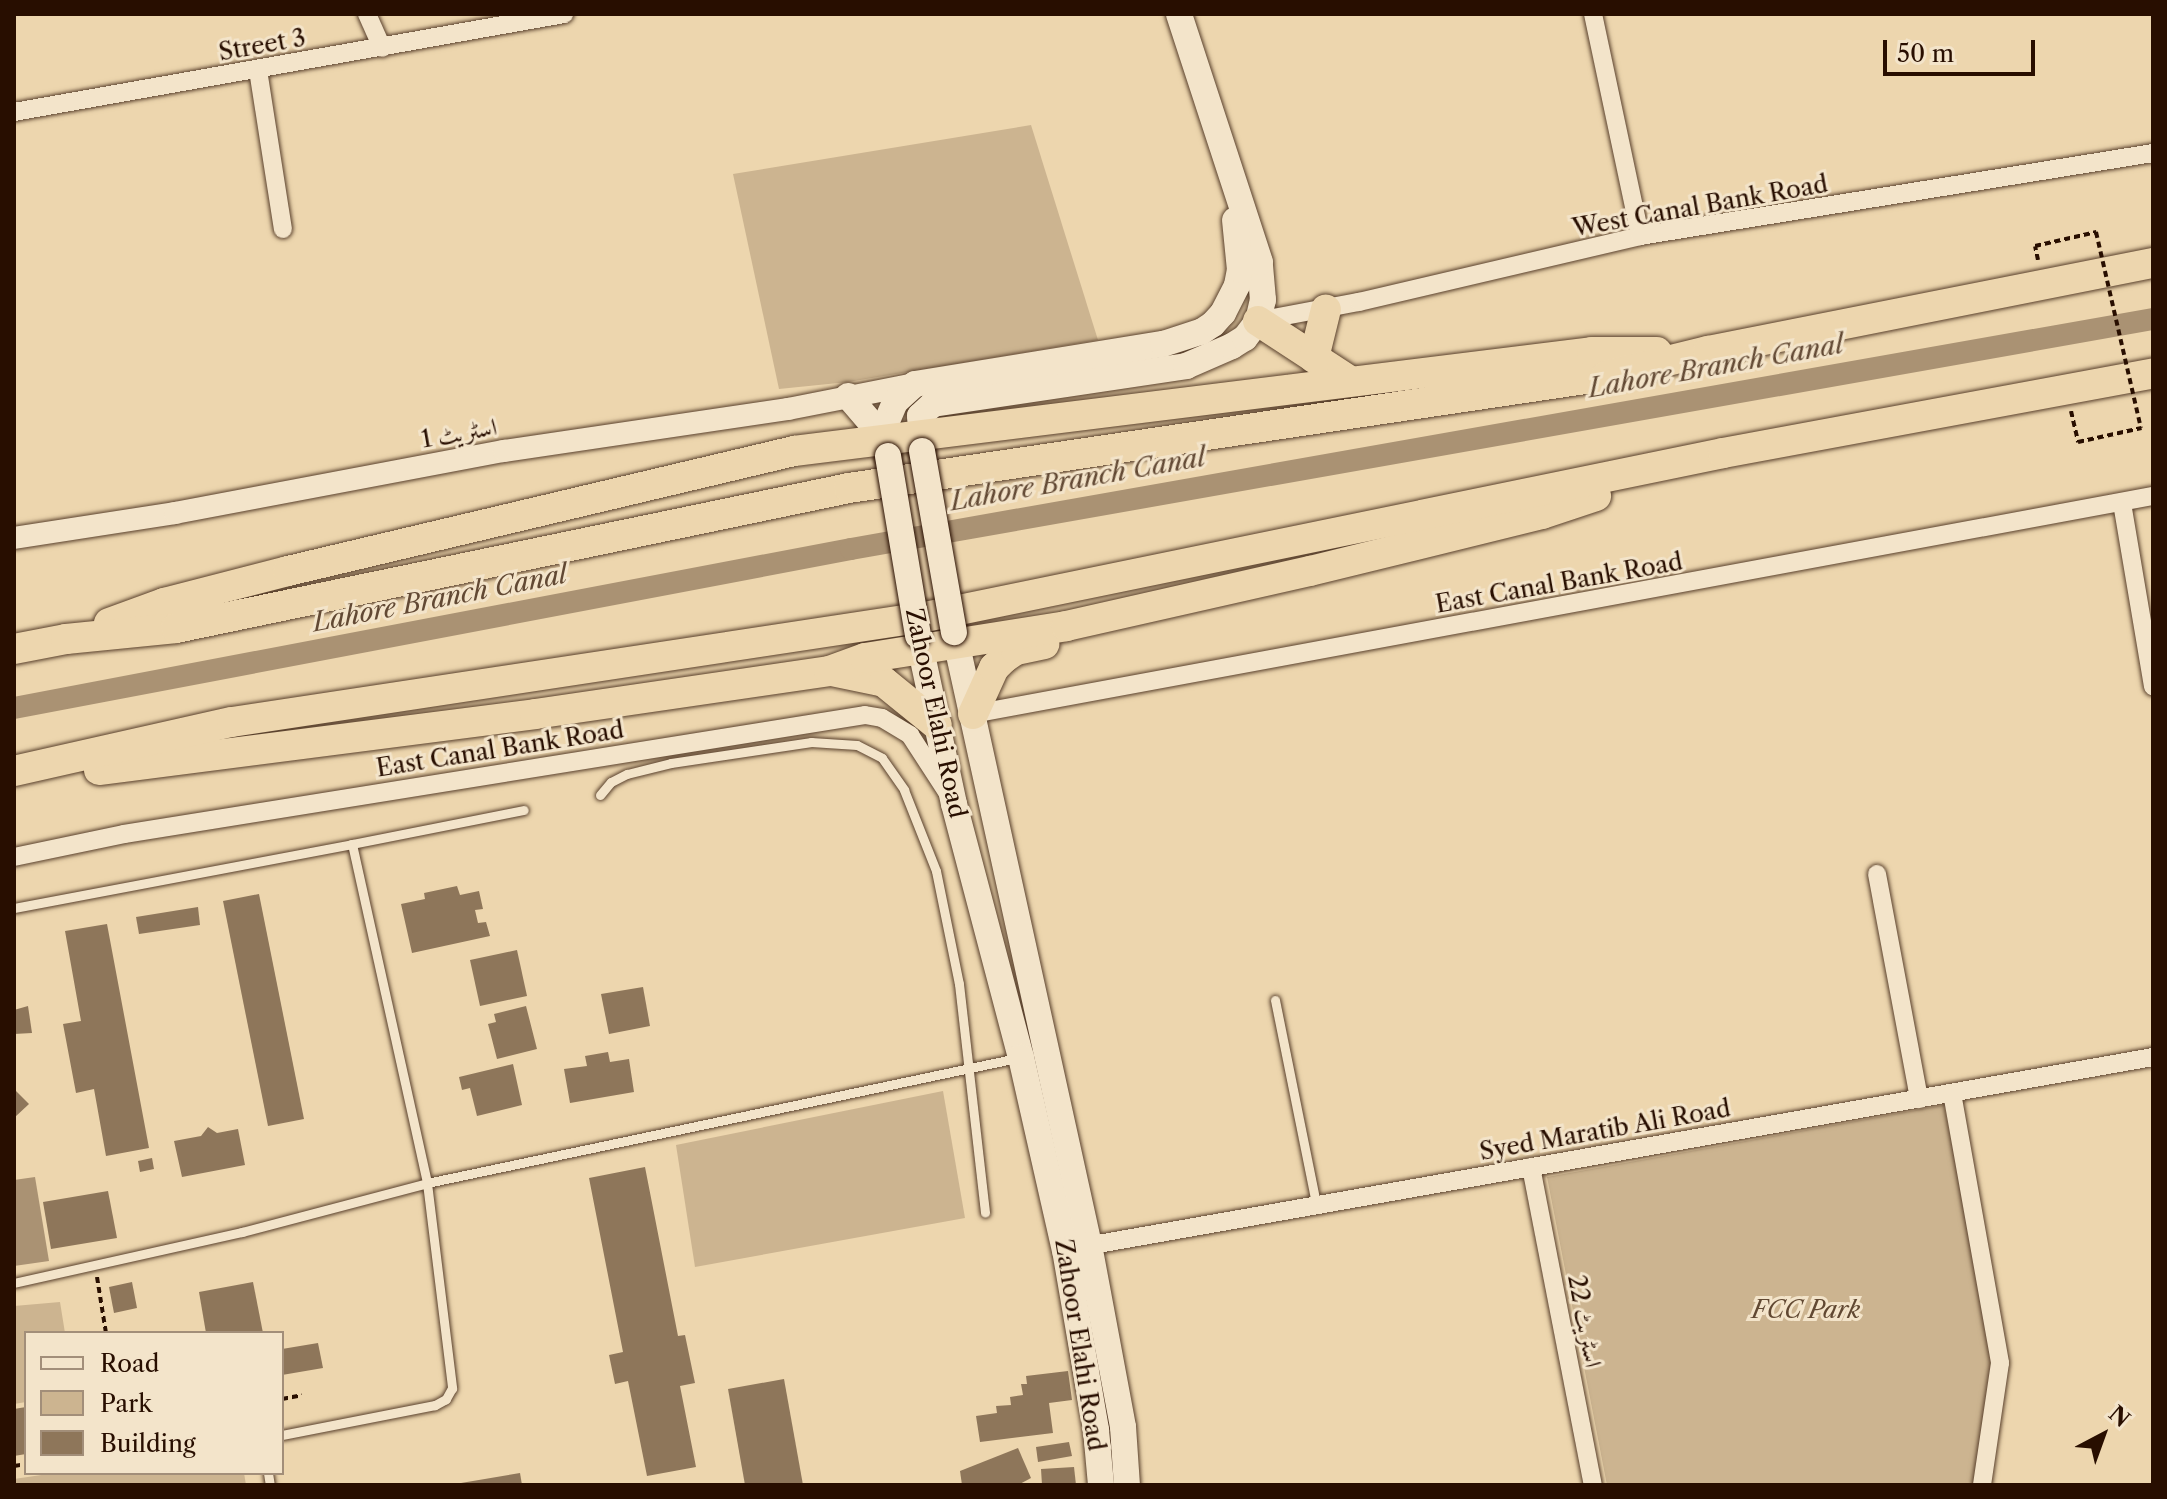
<!DOCTYPE html>
<html>
<head>
<meta charset="utf-8">
<style>
  body { margin:0 }
  #map { position:relative; width:2167px; height:1499px; overflow:hidden; background:#edd6ae; font-family:"Libre Caslon Text",Amiri,serif }
  div>[style] { position:absolute }
  [style*='--x'] { left:calc(var(--x)*1px); top:calc(var(--y)*1px); width:calc(var(--w)*1px); rotate:calc(var(--a)*1deg) }
  .green>* { inset:0; background:#ccb490 }
  .water>* { inset:0; background:#aa9273 }
  .canal>* { height:22px; margin:-11px; padding:0 11px; transform-origin:11px; border-radius:11px; background:#aa9273 }
  .building>* { inset:0; background:#8e765a }
  .path>* { height:4px; margin-top:-2px; transform-origin:0; background:repeating-linear-gradient(90deg,#280e00 0 6px,transparent 0 10px) }
  .roads { filter:drop-shadow(0 0 2px #59402c) drop-shadow(0 0 2px #59402c) }
  .service>* { height:9px; margin:-4.5px; padding:0 4.5px; transform-origin:4.5px; border-radius:4.5px; background:#f3e4ca }
  .minor>* { height:18px; margin:-9px; padding:0 9px; transform-origin:9px; border-radius:9px; background:#f3e4ca }
  .tertiary>* { height:22px; margin:-11px; padding:0 11px; transform-origin:11px; border-radius:11px; background:#f3e4ca }
  .secondary>* { height:26px; margin:-13px; padding:0 13px; transform-origin:13px; border-radius:13px; background:#f3e4ca }
  .trunk>* { height:30px; margin:-15px; padding:0 15px; transform-origin:15px; border-radius:15px; background:#edd6ae }
  .path-bridge>* { height:4px; margin-top:-2px; transform-origin:0; background:repeating-linear-gradient(90deg,#280e00 0 6px,transparent 0 10px) }
  .bridges { filter:drop-shadow(0 0 2px #280e00) drop-shadow(0 0 2px #280e00) }
  .secondary-bridge>* { height:26px; margin:-13px; padding:0 13px; transform-origin:13px; border-radius:13px; background:#f3e4ca }
  span { translate:-50% -50%; white-space:nowrap; text-align:center; line-height:1.15; -webkit-text-stroke:6px #f3e4ca; paint-order:stroke }
  .street-label { font-size:24px; color:#280e00 }
  .park-label { font-size:24px; color:#614832; font-style:italic }
  .water-label { font-size:26px; color:#624934; font-style:italic }
  .frame { position:absolute; inset:0; border:16px solid #280e00; pointer-events:none }
  .legend { position:absolute; left:24px; top:1331px; width:260px; height:144px; box-sizing:border-box; background:#f3e4ca; border:2px solid #a28e79; margin:0; padding:10px 14px; list-style:none; font-size:24px; color:#280e00 }
  .legend li { display:flex; align-items:center; gap:16px; height:40px }
  .legend b { width:40px; border:2px solid #a28e79 }
  .north { position:absolute; left:2063px; top:1395px; width:80px; height:80px; -webkit-text-stroke:6px #f3e4ca; paint-order:stroke; rotate:41deg; font-size:22px; font-weight:700; line-height:32px; text-align:center; color:#280e00 }
  .north::after { content:''; display:block; margin:auto; width:28px; height:36px; background:#280e00; clip-path:polygon(50% 0,100% 100%,50% 72%,0 100%) }
  .scale { position:absolute; left:1883px; top:40px; width:152px; height:36px; box-sizing:border-box; border:4px solid #280e00; border-top:0; padding-left:10px; font-size:24px; line-height:28px; white-space:nowrap; color:#280e00; -webkit-text-stroke:6px #f3e4ca; paint-order:stroke }
</style>
</head>
<body>
<div id="map">
  <div class="green">
    <div style="clip-path:polygon(1031px 125px,1098px 340px,848px 382px,779px 389px,733px 174px)"></div>
    <div style="clip-path:polygon(943px 1091px,965px 1218px,695px 1267px,676px 1145px)"></div>
    <div style="clip-path:polygon(1944px 1105px,1987px 1318px,1993px 1380px,1974px 1485px,1607px 1485px,1547px 1177px)"></div>
    <div style="clip-path:polygon(60px 1302px,65px 1333px,26px 1333px,26px 1402px,14px 1404px,14px 1306px)"></div>
    <div style="clip-path:polygon(55px 1473px,244px 1473px,246px 1485px,14px 1485px,14px 1479px)"></div>
  </div>
  <div class="water">
    <div style="clip-path:polygon(35px 1177px,49px 1261px,14px 1266px,14px 1180px)"></div>
  </div>
  <div class="canal">
    <div style="--x:14;--y:708;--w:852;--a:-10.76"></div>
    <div style="--x:851;--y:549;--w:1322;--a:-10.02"></div>
  </div>
  <div class="building">
    <div style="clip-path:polygon(457px 886px,460px 895px,479px 891px,483px 909px,475px 910px,478px 923px,486px 922px,490px 936px,412px 953px,401px 904px,425px 899px,424px 893px)"></div>
    <div style="clip-path:polygon(259px 894px,304px 1119px,268px 1126px,223px 901px)"></div>
    <div style="clip-path:polygon(198px 907px,200px 925px,139px 934px,136px 917px)"></div>
    <div style="clip-path:polygon(107px 924px,149px 1148px,106px 1156px,94px 1089px,76px 1093px,63px 1024px,81px 1021px,65px 931px)"></div>
    <div style="clip-path:polygon(517px 950px,527px 996px,480px 1006px,470px 960px)"></div>
    <div style="clip-path:polygon(643px 987px,650px 1026px,609px 1034px,601px 994px)"></div>
    <div style="clip-path:polygon(28px 1006px,32px 1033px,14px 1034px,14px 1010px)"></div>
    <div style="clip-path:polygon(526px 1006px,537px 1049px,497px 1059px,488px 1024px,496px 1022px,494px 1014px)"></div>
    <div style="clip-path:polygon(608px 1052px,610px 1062px,629px 1059px,634px 1092px,570px 1103px,564px 1069px,587px 1066px,585px 1056px)"></div>
    <div style="clip-path:polygon(513px 1064px,522px 1105px,477px 1116px,470px 1088px,462px 1090px,459px 1077px)"></div>
    <div style="clip-path:polygon(14px 1089px,29px 1104px,14px 1118px)"></div>
    <div style="clip-path:polygon(208px 1127px,217px 1133px,238px 1129px,245px 1165px,182px 1177px,174px 1141px,201px 1136px)"></div>
    <div style="clip-path:polygon(152px 1158px,154px 1169px,140px 1172px,138px 1161px)"></div>
    <div style="clip-path:polygon(645px 1167px,678px 1336px,685px 1335px,695px 1383px,680px 1386px,696px 1467px,647px 1476px,628px 1381px,615px 1384px,609px 1355px,623px 1352px,589px 1178px)"></div>
    <div style="clip-path:polygon(108px 1191px,117px 1238px,51px 1249px,43px 1202px)"></div>
    <div style="clip-path:polygon(132px 1282px,137px 1308px,114px 1313px,109px 1287px)"></div>
    <div style="clip-path:polygon(253px 1282px,263px 1333px,206px 1333px,199px 1292px)"></div>
    <div style="clip-path:polygon(318px 1343px,323px 1368px,282px 1375px,282px 1349px)"></div>
    <div style="clip-path:polygon(1068px 1371px,1072px 1400px,1049px 1403px,1053px 1433px,980px 1442px,976px 1416px,997px 1413px,996px 1406px,1011px 1405px,1010px 1397px,1023px 1395px,1021px 1384px,1027px 1384px,1026px 1376px)"></div>
    <div style="clip-path:polygon(784px 1379px,803px 1485px,745px 1485px,728px 1389px)"></div>
    <div style="clip-path:polygon(26px 1407px,26px 1454px,14px 1456px,14px 1409px)"></div>
    <div style="clip-path:polygon(1069px 1442px,1072px 1456px,1038px 1462px,1036px 1447px)"></div>
    <div style="clip-path:polygon(1018px 1448px,1031px 1478px,1018px 1485px,962px 1485px,960px 1471px)"></div>
    <div style="clip-path:polygon(1074px 1467px,1076px 1485px,1042px 1485px,1041px 1469px)"></div>
    <div style="clip-path:polygon(520px 1473px,522px 1485px,461px 1485px,461px 1483px)"></div>
  </div>
  <div class="path">
    <div style="--x:2038;--y:260;--w:14;--a:-102"></div>
    <div style="--x:2035;--y:246;--w:63;--a:-12.9"></div>
    <div style="--x:2071;--y:411;--w:32;--a:77"></div>
    <div style="--x:2078;--y:442;--w:65;--a:-12.5"></div>
    <div style="--x:97;--y:1277;--w:57;--a:80.9"></div>
    <div style="--x:282;--y:1399;--w:20;--a:-11"></div>
    <div style="--x:14;--y:1466;--w:12;--a:-9"></div>
  </div>
  <div class="roads">
    <div class="service">
      <div style="--x:600;--y:795;--w:17;--a:-50"></div>
      <div style="--x:611;--y:782;--w:18;--a:-27"></div>
      <div style="--x:627;--y:774;--w:45;--a:-14"></div>
      <div style="--x:671;--y:763;--w:142;--a:-8.5"></div>
      <div style="--x:811;--y:742;--w:46;--a:3.7"></div>
      <div style="--x:857;--y:745;--w:28;--a:27"></div>
      <div style="--x:882;--y:758;--w:39;--a:55"></div>
      <div style="--x:904;--y:790;--w:87;--a:68.4"></div>
      <div style="--x:936;--y:871;--w:115;--a:78.5"></div>
      <div style="--x:959;--y:984;--w:230;--a:83.5"></div>
      <div style="--x:352;--y:844;--w:175;--a:-11.2"></div>
      <div style="--x:14;--y:908;--w:344;--a:-10.7"></div>
      <div style="--x:352;--y:844;--w:347;--a:77.5"></div>
      <div style="--x:427;--y:1183;--w:207;--a:83"></div>
      <div style="--x:452;--y:1388;--w:13;--a:119"></div>
      <div style="--x:446;--y:1399;--w:13;--a:151"></div>
      <div style="--x:435;--y:1405;--w:156;--a:168.9"></div>
      <div style="--x:1275;--y:1000;--w:208;--a:78.6"></div>
      <div style="--x:14;--y:1283;--w:234;--a:-12.6"></div>
      <div style="--x:242;--y:1232;--w:191;--a:-14.8"></div>
      <div style="--x:427;--y:1183;--w:603;--a:-11.96"></div>
      <div style="--x:268;--y:1473;--w:12;--a:81"></div>
    </div>
    <div class="minor">
      <div style="--x:367;--y:14;--w:37;--a:66"></div>
      <div style="--x:1593;--y:14;--w:227;--a:78"></div>
      <div style="--x:258;--y:70;--w:161;--a:81.1"></div>
      <div style="--x:14;--y:112;--w:559;--a:-10.1"></div>
      <div style="--x:1258;--y:321;--w:103;--a:-10.7"></div>
      <div style="--x:1359;--y:302;--w:289;--a:-13.2"></div>
      <div style="--x:1640;--y:236;--w:520;--a:-9.19"></div>
      <div style="--x:2122;--y:503;--w:186;--a:80.4"></div>
      <div style="--x:973;--y:714;--w:1200;--a:-10.47"></div>
      <div style="--x:14;--y:857;--w:112;--a:-11.8"></div>
      <div style="--x:124;--y:834;--w:750;--a:-9.12"></div>
      <div style="--x:865;--y:715;--w:17;--a:10"></div>
      <div style="--x:882;--y:718;--w:33;--a:31"></div>
      <div style="--x:910;--y:735;--w:68;--a:57"></div>
      <div style="--x:1877;--y:874;--w:229;--a:79.4"></div>
      <div style="--x:1952;--y:1093;--w:274;--a:79.9"></div>
      <div style="--x:2000;--y:1363;--w:123;--a:98.4"></div>
      <div style="--x:1531;--y:1167;--w:324;--a:79"></div>
      <div style="--x:1081;--y:1247;--w:1089;--a:-10.05"></div>
    </div>
    <div class="tertiary">
      <div style="--x:14;--y:538;--w:163;--a:-8.8"></div>
      <div style="--x:175;--y:513;--w:335;--a:-10.7"></div>
      <div style="--x:504;--y:451;--w:287;--a:-8.4"></div>
      <div style="--x:788;--y:409;--w:129;--a:-11.1"></div>
    </div>
    <div class="secondary">
      <div style="--x:848;--y:396;--w:57;--a:49.3"></div>
      <div style="--x:922;--y:451;--w:35;--a:-93"></div>
      <div style="--x:920;--y:416;--w:18;--a:-43"></div>
      <div style="--x:933;--y:404;--w:256;--a:-8.5"></div>
      <div style="--x:1186;--y:366;--w:50;--a:-23.5"></div>
      <div style="--x:1232;--y:346;--w:15;--a:-32"></div>
      <div style="--x:1245;--y:338;--w:21;--a:-53"></div>
      <div style="--x:1258;--y:321;--w:22;--a:-77"></div>
      <div style="--x:1263;--y:300;--w:38;--a:-95"></div>
      <div style="--x:1260;--y:262;--w:261;--a:-108.1"></div>
      <div style="--x:888;--y:456;--w:35;--a:-92"></div>
      <div style="--x:887;--y:421;--w:21;--a:-67"></div>
      <div style="--x:895;--y:402;--w:27;--a:-42"></div>
      <div style="--x:915;--y:384;--w:251;--a:-9.2"></div>
      <div style="--x:1163;--y:344;--w:40;--a:-18"></div>
      <div style="--x:1201;--y:332;--w:14;--a:-34"></div>
      <div style="--x:1213;--y:324;--w:15;--a:-48"></div>
      <div style="--x:1223;--y:313;--w:31;--a:-63"></div>
      <div style="--x:1237;--y:285;--w:15;--a:-79"></div>
      <div style="--x:1240;--y:270;--w:50;--a:-95.7"></div>
      <div style="--x:954;--y:632;--w:628;--a:77.58"></div>
      <div style="--x:1089;--y:1245;--w:185;--a:79.4"></div>
      <div style="--x:1123;--y:1427;--w:58;--a:86.1"></div>
      <div style="--x:918;--y:636;--w:172;--a:77.9"></div>
      <div style="--x:954;--y:804;--w:262;--a:75.2"></div>
      <div style="--x:1021;--y:1057;--w:198;--a:77.2"></div>
      <div style="--x:1065;--y:1250;--w:183;--a:80.2"></div>
      <div style="--x:1096;--y:1430;--w:55;--a:84.8"></div>
    </div>
    <div class="trunk">
      <div style="--x:1258;--y:321;--w:110;--a:33.1"></div>
      <div style="--x:1314;--y:358;--w:50;--a:-76.2"></div>
      <div style="--x:109;--y:623;--w:59;--a:-20"></div>
      <div style="--x:164;--y:603;--w:128;--a:-14.5"></div>
      <div style="--x:288;--y:571;--w:520;--a:-13.34"></div>
      <div style="--x:794;--y:451;--w:804;--a:-7.07"></div>
      <div style="--x:1592;--y:352;--w:65;--a:0"></div>
      <div style="--x:14;--y:649;--w:53;--a:-10.9"></div>
      <div style="--x:66;--y:639;--w:111;--a:-5.7"></div>
      <div style="--x:176;--y:628;--w:687;--a:-11.75"></div>
      <div style="--x:849;--y:488;--w:765;--a:-8.42"></div>
      <div style="--x:1606;--y:376;--w:105;--a:-13.8"></div>
      <div style="--x:1708;--y:351;--w:454;--a:-11.2"></div>
      <div style="--x:832;--y:671;--w:53;--a:11.9"></div>
      <div style="--x:884;--y:682;--w:68;--a:39.1"></div>
      <div style="--x:973;--y:714;--w:51;--a:-65.5"></div>
      <div style="--x:994;--y:668;--w:14;--a:-45"></div>
      <div style="--x:1004;--y:658;--w:14;--a:-34"></div>
      <div style="--x:1016;--y:650;--w:29;--a:-12"></div>
      <div style="--x:99;--y:770;--w:440;--a:-7.3"></div>
      <div style="--x:535;--y:714;--w:297;--a:-8.3"></div>
      <div style="--x:829;--y:671;--w:38;--a:-20"></div>
      <div style="--x:865;--y:658;--w:204;--a:-9"></div>
      <div style="--x:1066;--y:626;--w:250;--a:-12.7"></div>
      <div style="--x:1310;--y:571;--w:239;--a:-13.8"></div>
      <div style="--x:1542;--y:514;--w:57;--a:-18.4"></div>
      <div style="--x:14;--y:771;--w:223;--a:-12.7"></div>
      <div style="--x:232;--y:722;--w:701;--a:-8.62"></div>
      <div style="--x:925;--y:617;--w:815;--a:-11.61"></div>
      <div style="--x:1723;--y:453;--w:437;--a:-10.5"></div>
    </div>
  </div>
  <div class="path-bridge">
    <div style="--x:2096;--y:232;--w:201;--a:77.1"></div>
  </div>
  <div class="bridges">
    <div class="secondary-bridge">
      <div style="--x:922;--y:451;--w:184;--a:80"></div>
      <div style="--x:888;--y:456;--w:182;--a:80.5"></div>
    </div>
  </div>
  <div class="street-label">
    <span style="left:262px;top:45px;rotate:-10deg">Street 3</span>
    <span style="left:1700px;top:206px;rotate:-10deg">West Canal Bank Road</span>
    <span style="left:459px;top:433px;rotate:-10deg">اسٹریٹ 1</span>
    <span style="left:1559px;top:583px;rotate:-10deg">East Canal Bank Road</span>
    <span style="left:936px;top:713px;rotate:78deg">Zahoor Elahi Road</span>
    <span style="left:500px;top:749px;rotate:-9deg">East Canal Bank Road</span>
    <span style="left:1605px;top:1130px;rotate:-10deg">Syed Maratib Ali Road</span>
    <span style="left:1585px;top:1321px;rotate:79deg">اسٹریٹ 22</span>
    <span style="left:1080px;top:1345px;rotate:81deg">Zahoor Elahi Road</span>
  </div>
  <div class="park-label">
    <span style="left:1806px;top:1310px">FCC Park</span>
  </div>
  <div class="water-label">
    <span style="left:1716px;top:367px;rotate:-10deg">Lahore Branch Canal</span>
    <span style="left:1078px;top:480px;rotate:-10deg">Lahore Branch Canal</span>
    <span style="left:440px;top:599px;rotate:-11deg">Lahore Branch Canal</span>
  </div>
  <div class="frame"></div>
  <ul class="legend">
  <li><b style="height:10px;background:#f3e4ca"></b>Road</li>
  <li><b style="height:22px;background:#ccb490"></b>Park</li>
  <li><b style="height:22px;background:#8e765a"></b>Building</li>
  </ul>
  <div class="north">N</div>
  <div class="scale">50 m</div>
</div>
</body>
</html>
